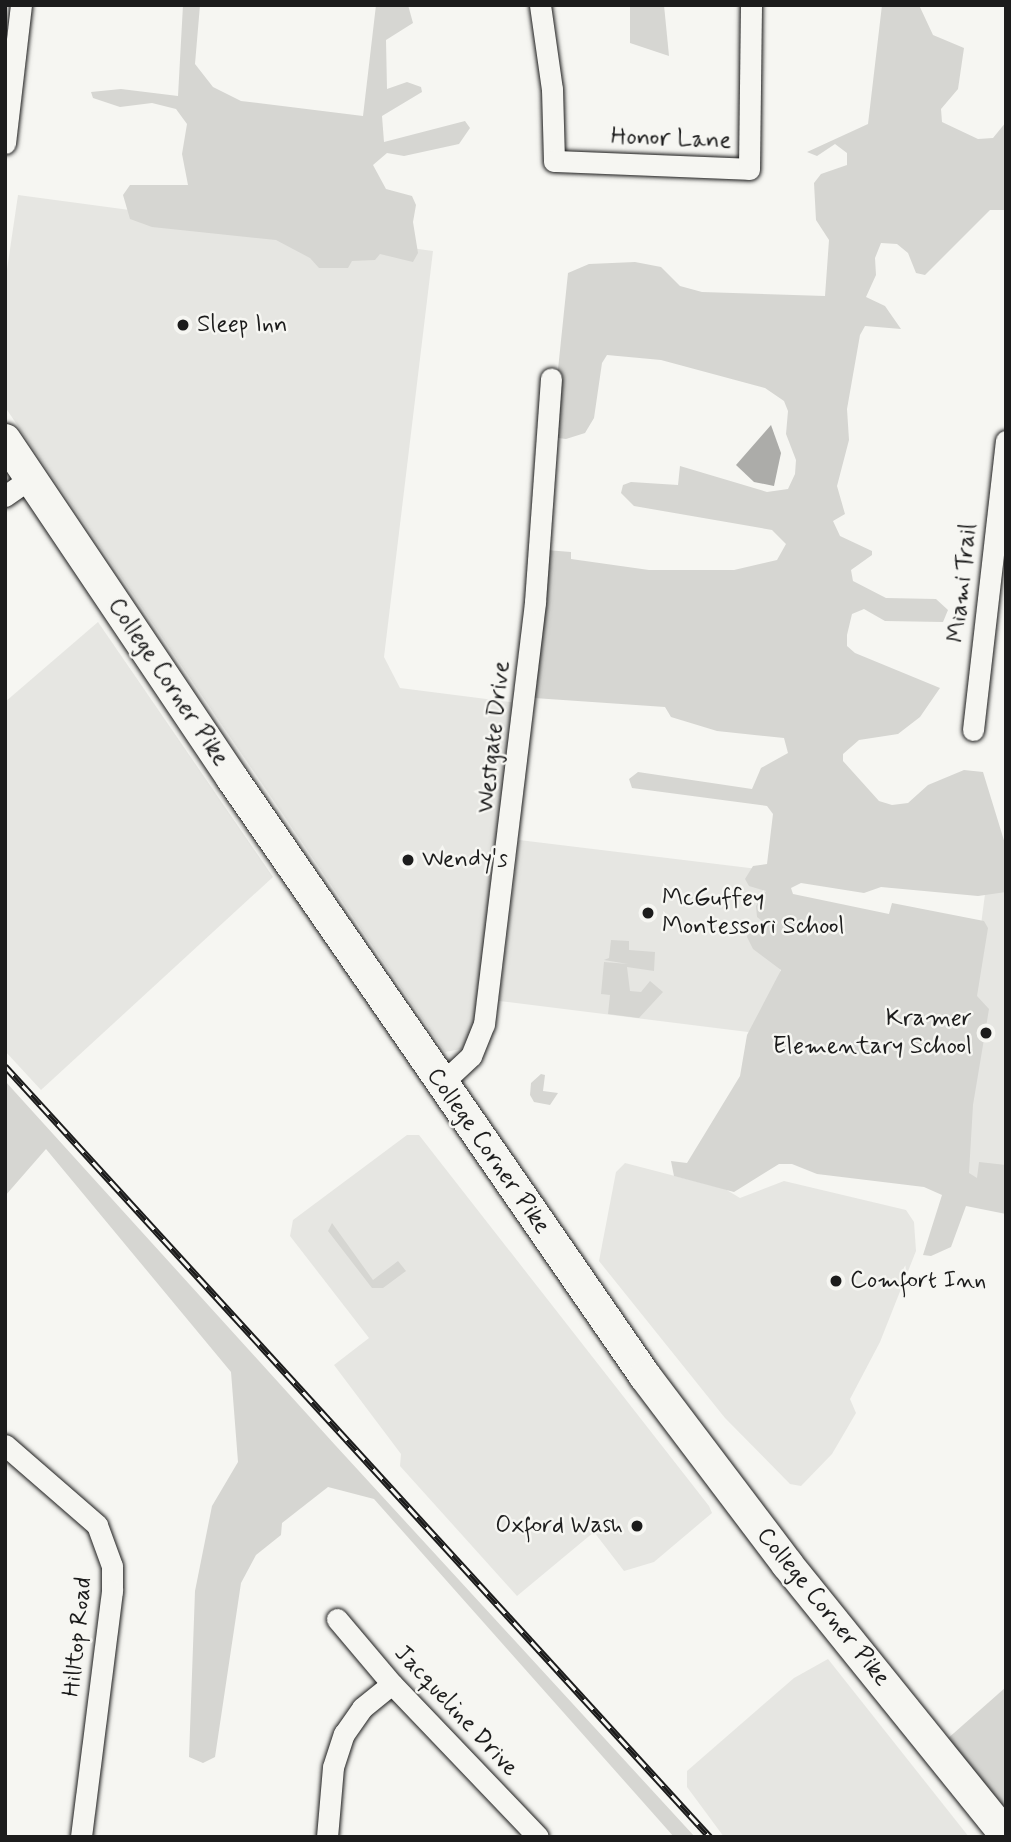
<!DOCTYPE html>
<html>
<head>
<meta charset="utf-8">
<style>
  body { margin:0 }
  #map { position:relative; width:1011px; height:1842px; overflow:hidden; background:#f6f6f2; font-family:Mynerve,sans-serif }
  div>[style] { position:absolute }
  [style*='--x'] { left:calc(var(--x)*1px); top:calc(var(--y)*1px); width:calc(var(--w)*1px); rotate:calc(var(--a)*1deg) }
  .built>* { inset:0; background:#e6e6e2 }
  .green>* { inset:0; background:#d6d6d2 }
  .water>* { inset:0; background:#acaca9 }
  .roads { filter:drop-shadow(0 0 2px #1c1c1c) drop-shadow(0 0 2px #1c1c1c) }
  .minor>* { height:21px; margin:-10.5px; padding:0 10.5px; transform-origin:10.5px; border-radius:10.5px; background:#f6f6f2 }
  .highway>* { height:32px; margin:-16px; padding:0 16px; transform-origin:16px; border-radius:16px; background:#f6f6f2 }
  .rail>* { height:7px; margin-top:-3.5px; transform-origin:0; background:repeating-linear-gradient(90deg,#f6f6f2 0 13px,#1c1c1c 0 26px); box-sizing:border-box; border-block:2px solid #1c1c1c }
  .dots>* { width:19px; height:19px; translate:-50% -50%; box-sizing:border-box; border:4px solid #f6f6f2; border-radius:50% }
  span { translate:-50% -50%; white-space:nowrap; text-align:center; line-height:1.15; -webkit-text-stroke:5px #f6f6f2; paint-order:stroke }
  .street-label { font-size:24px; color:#1c1c1c }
  .poi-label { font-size:24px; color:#1c1c1c }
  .left { translate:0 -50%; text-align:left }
  .right { translate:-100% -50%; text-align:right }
  .frame { position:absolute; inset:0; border:7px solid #1c1c1c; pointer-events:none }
</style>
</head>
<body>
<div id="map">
  <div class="built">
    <div style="clip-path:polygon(18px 195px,433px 251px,384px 657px,400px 688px,518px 703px,483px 988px,471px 1037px,461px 1049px,445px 1052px,5px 407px,5px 283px)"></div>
    <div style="clip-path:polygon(98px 622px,273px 877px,41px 1090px,5px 1051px,5px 702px)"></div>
    <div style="clip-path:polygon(519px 840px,791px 873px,773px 1035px,499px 1001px)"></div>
    <div style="clip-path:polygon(988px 871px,1006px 873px,1006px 1201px,946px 1193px)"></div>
    <div style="clip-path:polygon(407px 1135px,419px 1135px,709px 1506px,712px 1513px,654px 1562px,624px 1571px,594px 1532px,517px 1596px,400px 1466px,401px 1454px,334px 1365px,369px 1338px,290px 1236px,293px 1220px)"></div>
    <div style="clip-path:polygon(625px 1163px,725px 1189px,740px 1198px,784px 1181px,906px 1210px,914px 1222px,916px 1251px,880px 1342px,850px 1399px,856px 1413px,832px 1454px,801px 1486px,790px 1484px,725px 1418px,599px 1261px,616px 1172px)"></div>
    <div style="clip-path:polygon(828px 1659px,969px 1837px,724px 1837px,687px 1787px,687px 1771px,794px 1678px)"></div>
  </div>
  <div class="green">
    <div style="clip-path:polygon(183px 5px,200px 5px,195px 64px,213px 87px,241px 101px,363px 116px,376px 5px,408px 5px,413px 23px,386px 40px,387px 89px,407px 82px,421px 87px,422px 92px,382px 116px,384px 142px,465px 121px,470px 128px,459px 144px,404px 156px,387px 153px,373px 165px,386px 189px,412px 196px,416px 205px,413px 222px,418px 253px,413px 262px,380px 254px,375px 260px,352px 261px,348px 268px,319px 268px,310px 258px,276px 240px,152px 227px,130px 219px,123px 195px,130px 185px,188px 185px,182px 154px,187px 124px,176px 109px,152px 103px,120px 107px,93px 98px,91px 92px,121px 89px,178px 96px)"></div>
    <div style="clip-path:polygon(630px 5px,664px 5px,669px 56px,630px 43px)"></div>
    <div style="clip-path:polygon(882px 5px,919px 5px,933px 35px,964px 48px,958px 89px,941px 109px,942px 122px,978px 139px,993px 138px,1006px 122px,1006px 210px,990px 210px,925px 275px,916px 273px,908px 253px,897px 244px,881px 243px,875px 258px,876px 275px,866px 297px,885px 306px,901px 329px,865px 326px,860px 335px,847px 409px,849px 440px,837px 486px,845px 514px,833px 521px,840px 536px,872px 551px,872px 555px,851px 570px,853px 581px,886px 598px,936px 599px,948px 610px,943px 622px,885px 621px,864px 609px,852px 614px,847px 635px,847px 646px,855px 653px,940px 688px,920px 717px,898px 734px,859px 740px,843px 754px,843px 761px,879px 801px,892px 805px,908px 803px,928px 785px,964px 770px,983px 772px,1006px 847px,1006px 892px,978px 896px,881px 887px,864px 893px,801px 883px,791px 888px,793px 894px,889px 914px,892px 903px,984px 921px,988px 928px,977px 996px,989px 1009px,973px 1105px,969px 1173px,977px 1178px,979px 1162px,1006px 1165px,1006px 1214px,966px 1206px,951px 1247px,931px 1256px,923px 1255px,942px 1195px,924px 1187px,817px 1174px,792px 1164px,779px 1164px,734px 1192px,674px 1176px,671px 1161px,687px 1163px,740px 1076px,747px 1035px,781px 970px,753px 949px,747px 937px,749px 928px,766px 924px,757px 917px,756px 906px,766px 891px,749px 886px,745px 879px,753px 866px,767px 864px,773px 814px,767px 806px,632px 788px,629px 779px,638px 772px,752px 789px,761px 768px,788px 753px,784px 738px,717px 731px,671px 717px,665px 707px,534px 698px,546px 550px,571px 552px,571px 559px,649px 570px,734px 570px,777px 560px,786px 544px,772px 530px,634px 506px,621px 493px,623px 485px,631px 482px,678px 485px,680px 466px,767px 492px,788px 489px,795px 474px,796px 460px,786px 434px,788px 411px,784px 401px,765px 388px,661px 360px,607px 355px,602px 363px,594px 418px,585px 433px,566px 439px,551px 437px,568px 273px,589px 264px,635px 262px,661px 267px,680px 286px,702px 292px,825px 296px,829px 240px,816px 220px,814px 183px,821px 174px,847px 165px,847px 153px,835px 144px,817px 156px,807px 152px,868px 124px)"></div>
    <div style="clip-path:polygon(611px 940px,629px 941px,629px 950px,655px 952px,654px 971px,627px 967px,630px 991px,641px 992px,650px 981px,663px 992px,639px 1018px,608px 1014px,610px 995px,601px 994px,604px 962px,628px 964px,604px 960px,609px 958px)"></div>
    <div style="clip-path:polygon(541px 1074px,545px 1075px,543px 1091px,558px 1093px,550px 1105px,534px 1102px,530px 1095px,531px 1083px)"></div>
    <div style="clip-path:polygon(5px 1081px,336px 1446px,695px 1837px,674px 1837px,374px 1499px,328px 1487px,282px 1523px,281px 1535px,256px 1555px,241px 1583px,215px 1757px,203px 1763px,189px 1757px,195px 1591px,212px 1506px,238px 1462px,231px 1372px,46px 1149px,5px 1196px)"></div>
    <div style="clip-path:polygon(332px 1223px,373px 1280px,398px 1261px,406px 1271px,383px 1288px,372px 1288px,328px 1231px)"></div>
    <div style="clip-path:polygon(1006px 1687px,1006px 1835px,937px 1748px)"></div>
  </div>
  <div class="water">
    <div style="clip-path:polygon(771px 425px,781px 453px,774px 486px,754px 482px,736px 465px)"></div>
  </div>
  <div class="roads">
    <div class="minor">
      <div style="--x:540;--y:5;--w:85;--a:81.9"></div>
      <div style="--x:552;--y:89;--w:72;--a:88.4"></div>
      <div style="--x:554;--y:161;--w:195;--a:2.3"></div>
      <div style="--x:749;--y:169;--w:164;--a:-89.3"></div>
      <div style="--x:5;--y:143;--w:139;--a:-83.4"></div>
      <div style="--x:5;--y:496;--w:32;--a:-35"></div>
      <div style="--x:973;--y:730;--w:291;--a:-83.5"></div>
      <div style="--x:441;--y:1084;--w:41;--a:-43"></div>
      <div style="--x:471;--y:1056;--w:35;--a:-68"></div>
      <div style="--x:484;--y:1024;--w:425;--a:-83.1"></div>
      <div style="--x:535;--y:602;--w:224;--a:-85.9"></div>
      <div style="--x:5;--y:1445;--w:122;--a:41"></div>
      <div style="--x:97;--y:1525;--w:44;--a:69.9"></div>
      <div style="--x:112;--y:1566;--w:25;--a:90"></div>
      <div style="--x:112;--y:1591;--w:248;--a:97.2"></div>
      <div style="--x:337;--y:1619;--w:85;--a:49.8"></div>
      <div style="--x:392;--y:1684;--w:211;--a:46.3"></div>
      <div style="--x:327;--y:1837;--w:70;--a:-85.1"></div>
      <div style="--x:333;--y:1767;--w:35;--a:-72"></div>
      <div style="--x:344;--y:1734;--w:32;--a:-55"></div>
      <div style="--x:362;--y:1708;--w:38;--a:-39"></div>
    </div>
    <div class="highway">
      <div style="--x:5;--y:440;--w:407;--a:56.1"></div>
      <div style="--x:232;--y:778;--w:727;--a:55.37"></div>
      <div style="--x:645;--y:1376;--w:236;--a:52.9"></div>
      <div style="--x:787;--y:1564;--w:348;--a:51.1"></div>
    </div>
  </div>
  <div class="rail">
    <div style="--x:5;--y:1066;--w:1045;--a:47.56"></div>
  </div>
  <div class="dots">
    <div style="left:183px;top:325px;background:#1c1c1c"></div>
    <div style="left:408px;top:860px;background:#1c1c1c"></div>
    <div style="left:648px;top:913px;background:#1c1c1c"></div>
    <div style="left:986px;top:1033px;background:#1c1c1c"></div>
    <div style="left:836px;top:1281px;background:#1c1c1c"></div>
    <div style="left:637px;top:1526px;background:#1c1c1c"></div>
  </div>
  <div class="street-label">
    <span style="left:671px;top:139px;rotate:2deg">Honor Lane</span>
    <span style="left:963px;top:583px;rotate:-84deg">Miami Trail</span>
    <span style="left:168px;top:682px;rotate:56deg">College Corner Pike</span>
    <span style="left:494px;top:737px;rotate:-84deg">Westgate Drive</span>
    <span style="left:488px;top:1151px;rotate:55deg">College Corner Pike</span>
    <span style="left:823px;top:1607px;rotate:51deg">College Corner Pike</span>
    <span style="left:78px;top:1637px;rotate:-84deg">Hilltop Road</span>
    <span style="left:456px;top:1711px;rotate:47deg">Jacqueline Drive</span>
  </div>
  <div class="poi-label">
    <span class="left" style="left:197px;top:325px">Sleep Inn</span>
    <span class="left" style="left:422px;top:860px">Wendy's</span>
    <span class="left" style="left:662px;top:913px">McGuffey<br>Montessori School</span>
    <span class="right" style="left:972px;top:1033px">Kramer<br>Elementary School</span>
    <span class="left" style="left:850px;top:1281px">Comfort Inn</span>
    <span class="right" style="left:623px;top:1526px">Oxford Wash</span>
  </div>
  <div class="frame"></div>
</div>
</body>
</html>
